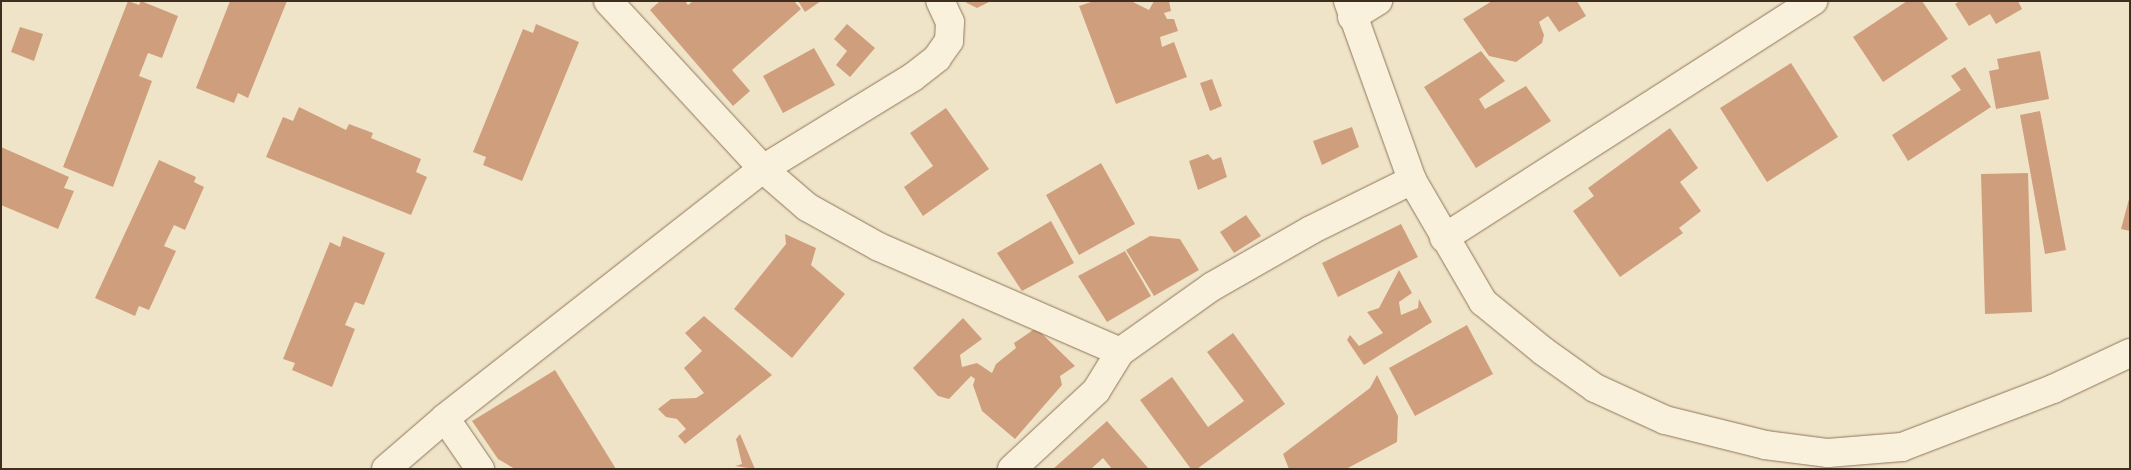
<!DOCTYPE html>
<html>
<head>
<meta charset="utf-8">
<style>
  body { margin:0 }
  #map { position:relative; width:2131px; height:470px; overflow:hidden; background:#f0e4c8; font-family:"Crimson Pro",serif }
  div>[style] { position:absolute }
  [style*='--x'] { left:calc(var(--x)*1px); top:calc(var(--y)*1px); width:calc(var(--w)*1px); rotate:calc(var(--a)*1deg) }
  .building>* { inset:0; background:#cf9f7d }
  .roads { filter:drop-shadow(0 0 1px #8d765c) drop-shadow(0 0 1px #8d765c) }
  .street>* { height:28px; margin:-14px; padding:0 14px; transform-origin:14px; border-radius:14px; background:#faf1dc }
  span { translate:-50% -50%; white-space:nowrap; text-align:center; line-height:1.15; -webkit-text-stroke:4px #f7eed8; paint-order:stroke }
  .frame { position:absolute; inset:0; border:2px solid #3d2e20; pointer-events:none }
</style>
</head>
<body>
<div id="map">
  <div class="building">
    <div style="clip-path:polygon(128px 1px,139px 5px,141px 1px,178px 16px,162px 58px,148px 53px,139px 76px,152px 81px,113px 187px,63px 167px)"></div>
    <div style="clip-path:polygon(230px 1px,287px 1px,248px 98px,238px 93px,234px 103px,196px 88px)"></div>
    <div style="clip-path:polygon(660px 1px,685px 1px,688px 5px,693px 1px,794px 1px,801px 9px,732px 70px,750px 91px,733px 106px,650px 10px)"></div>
    <div style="clip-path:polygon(798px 1px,821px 1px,805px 12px)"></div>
    <div style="clip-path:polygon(963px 1px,991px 1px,977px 8px)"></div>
    <div style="clip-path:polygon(1094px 1px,1131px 1px,1149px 10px,1154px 1px,1169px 1px,1171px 11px,1164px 13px,1167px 19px,1174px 19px,1178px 31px,1160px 37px,1162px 47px,1174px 42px,1187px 77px,1116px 104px,1079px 6px)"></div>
    <div style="clip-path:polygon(1492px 1px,1577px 1px,1586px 16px,1559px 32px,1548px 16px,1539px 22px,1544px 35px,1542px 43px,1516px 62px,1489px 56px,1463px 19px)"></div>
    <div style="clip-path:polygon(1907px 1px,1922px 1px,1948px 39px,1883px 82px,1853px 37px)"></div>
    <div style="clip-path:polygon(1960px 1px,2018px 1px,2022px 9px,1996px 24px,1990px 14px,1969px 26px,1955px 4px)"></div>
    <div style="clip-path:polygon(536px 24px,579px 42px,522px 181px,483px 165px,486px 157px,473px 152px,523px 29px,533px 33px)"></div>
    <div style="clip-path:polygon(847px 24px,875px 48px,850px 77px,836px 65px,847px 51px,834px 39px)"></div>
    <div style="clip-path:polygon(20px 27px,43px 34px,34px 61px,11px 52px)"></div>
    <div style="clip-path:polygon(814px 48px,835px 85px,783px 113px,763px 76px)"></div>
    <div style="clip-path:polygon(1481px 51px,1505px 81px,1479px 99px,1485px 109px,1526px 86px,1551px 121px,1476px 168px,1424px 87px)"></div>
    <div style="clip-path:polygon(2040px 51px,2049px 99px,1996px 109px,1989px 71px,1999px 69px,1997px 59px)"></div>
    <div style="clip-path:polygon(1791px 63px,1838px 137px,1767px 182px,1720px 108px)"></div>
    <div style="clip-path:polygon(1965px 67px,1991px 107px,1908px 161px,1892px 135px,1961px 90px,1951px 76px)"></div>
    <div style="clip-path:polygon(1212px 79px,1222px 106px,1210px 111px,1200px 83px)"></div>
    <div style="clip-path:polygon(299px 107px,346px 130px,349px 124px,373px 133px,371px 138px,421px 159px,416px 172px,427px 177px,411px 215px,266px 157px,283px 117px,293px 121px)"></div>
    <div style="clip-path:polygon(946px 108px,989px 169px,923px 216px,904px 187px,933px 166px,910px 133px)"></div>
    <div style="clip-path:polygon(2040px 111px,2066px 250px,2045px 254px,2020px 115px)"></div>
    <div style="clip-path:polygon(1352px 127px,1359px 147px,1322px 165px,1313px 141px)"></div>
    <div style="clip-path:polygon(1670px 128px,1698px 168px,1680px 182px,1701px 211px,1679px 228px,1683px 233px,1620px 277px,1573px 211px,1594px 196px,1588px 188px)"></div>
    <div style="clip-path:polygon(1px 147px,69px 177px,64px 188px,74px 191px,58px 229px,1px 205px)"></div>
    <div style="clip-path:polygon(1208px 154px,1213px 160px,1221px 157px,1227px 177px,1198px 190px,1189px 161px)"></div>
    <div style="clip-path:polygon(159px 160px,196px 177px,194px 182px,204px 187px,185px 230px,174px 225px,164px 246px,176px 251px,149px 310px,139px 306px,135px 316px,95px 298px)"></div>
    <div style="clip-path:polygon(1101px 163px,1135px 224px,1079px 255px,1046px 195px)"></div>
    <div style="clip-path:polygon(2028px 173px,2032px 312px,1985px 314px,1981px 174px)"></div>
    <div style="clip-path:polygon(2129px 199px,2130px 199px,2130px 231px,2121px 229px)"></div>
    <div style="clip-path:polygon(1246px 215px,1261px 236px,1234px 253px,1220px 232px)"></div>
    <div style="clip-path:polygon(1051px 221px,1074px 263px,1022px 291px,997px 253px)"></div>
    <div style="clip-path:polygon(1401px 224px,1418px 257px,1338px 297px,1322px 263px)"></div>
    <div style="clip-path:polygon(785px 234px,816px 248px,811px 265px,845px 294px,792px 358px,734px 309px,786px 244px)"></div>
    <div style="clip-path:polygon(343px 236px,385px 253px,364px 305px,355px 302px,345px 325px,355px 329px,332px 387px,292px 370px,295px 363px,283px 359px,330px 242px,340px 247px)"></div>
    <div style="clip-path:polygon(1150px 236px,1180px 239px,1199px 270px,1154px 296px,1126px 250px)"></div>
    <div style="clip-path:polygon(1125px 251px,1151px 296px,1107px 322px,1078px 276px)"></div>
    <div style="clip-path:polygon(1399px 270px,1412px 293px,1399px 302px,1401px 315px,1418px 308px,1419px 299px,1432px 322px,1364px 365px,1347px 340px,1350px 335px,1359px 346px,1383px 333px,1367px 312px,1379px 308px)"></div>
    <div style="clip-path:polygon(704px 316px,772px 375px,685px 444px,678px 436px,686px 429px,677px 419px,666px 417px,658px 409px,671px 399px,696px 398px,704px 393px,684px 368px,702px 351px,685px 333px)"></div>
    <div style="clip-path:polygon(963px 318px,982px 339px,960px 355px,962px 367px,977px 363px,992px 373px,996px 364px,1016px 348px,1014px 343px,1036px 328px,1075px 366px,1060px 376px,1062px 385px,1015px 439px,982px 411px,973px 385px,975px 379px,971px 376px,949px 399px,938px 396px,913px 368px)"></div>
    <div style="clip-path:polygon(1467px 325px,1493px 374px,1415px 416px,1389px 368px)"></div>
    <div style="clip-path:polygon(1233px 333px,1285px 404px,1197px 469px,1191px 469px,1140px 400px,1172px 377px,1208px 427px,1244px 401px,1207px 352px)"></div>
    <div style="clip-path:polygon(555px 370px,616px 469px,515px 469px,498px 459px,472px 421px)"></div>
    <div style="clip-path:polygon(1377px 375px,1398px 416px,1397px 442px,1346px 469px,1289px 469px,1283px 454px,1370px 388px)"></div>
    <div style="clip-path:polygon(1107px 421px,1149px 469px,1112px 469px,1103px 458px,1091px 469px,1053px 469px)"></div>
    <div style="clip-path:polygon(740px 434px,755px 469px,735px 466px,742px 464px,736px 439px)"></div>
  </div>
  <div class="roads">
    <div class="street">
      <div style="--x:608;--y:1;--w:229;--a:47.3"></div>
      <div style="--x:763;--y:169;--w:58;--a:40.8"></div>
      <div style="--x:807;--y:207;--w:82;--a:29.1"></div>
      <div style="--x:879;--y:247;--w:263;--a:23.5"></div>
      <div style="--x:1120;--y:352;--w:114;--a:-35.4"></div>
      <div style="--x:1213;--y:286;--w:113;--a:-29.7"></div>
      <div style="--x:1311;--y:230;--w:113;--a:-26.3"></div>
      <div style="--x:1348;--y:1;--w:190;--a:70.3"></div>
      <div style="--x:1412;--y:180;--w:141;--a:59.8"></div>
      <div style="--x:1483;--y:302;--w:77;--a:39.2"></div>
      <div style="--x:1543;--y:351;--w:64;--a:35.4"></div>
      <div style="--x:1595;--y:388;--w:77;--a:24.6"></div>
      <div style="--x:1665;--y:420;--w:103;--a:14"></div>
      <div style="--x:1765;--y:445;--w:64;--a:7.2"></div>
      <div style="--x:1828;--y:453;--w:74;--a:-4.6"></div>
      <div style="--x:1902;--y:447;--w:162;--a:-21"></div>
      <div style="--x:2053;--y:389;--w:85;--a:-25.1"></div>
      <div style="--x:1352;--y:17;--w:31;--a:-32"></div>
      <div style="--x:1444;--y:238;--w:439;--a:-32.7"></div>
      <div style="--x:445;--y:418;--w:62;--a:55.5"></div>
      <div style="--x:386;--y:469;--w:78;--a:-40.8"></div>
      <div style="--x:445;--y:418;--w:404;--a:-38.1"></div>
      <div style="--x:763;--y:169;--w:176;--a:-31.5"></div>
      <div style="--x:913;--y:77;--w:31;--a:-38"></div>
      <div style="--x:937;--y:58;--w:21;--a:-55"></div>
      <div style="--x:949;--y:41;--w:19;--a:-87"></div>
      <div style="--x:950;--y:22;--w:23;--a:-115"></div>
      <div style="--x:1012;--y:469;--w:115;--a:-42.9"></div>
      <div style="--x:1096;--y:391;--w:46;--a:-58.4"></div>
    </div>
  </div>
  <div class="frame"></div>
</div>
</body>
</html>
